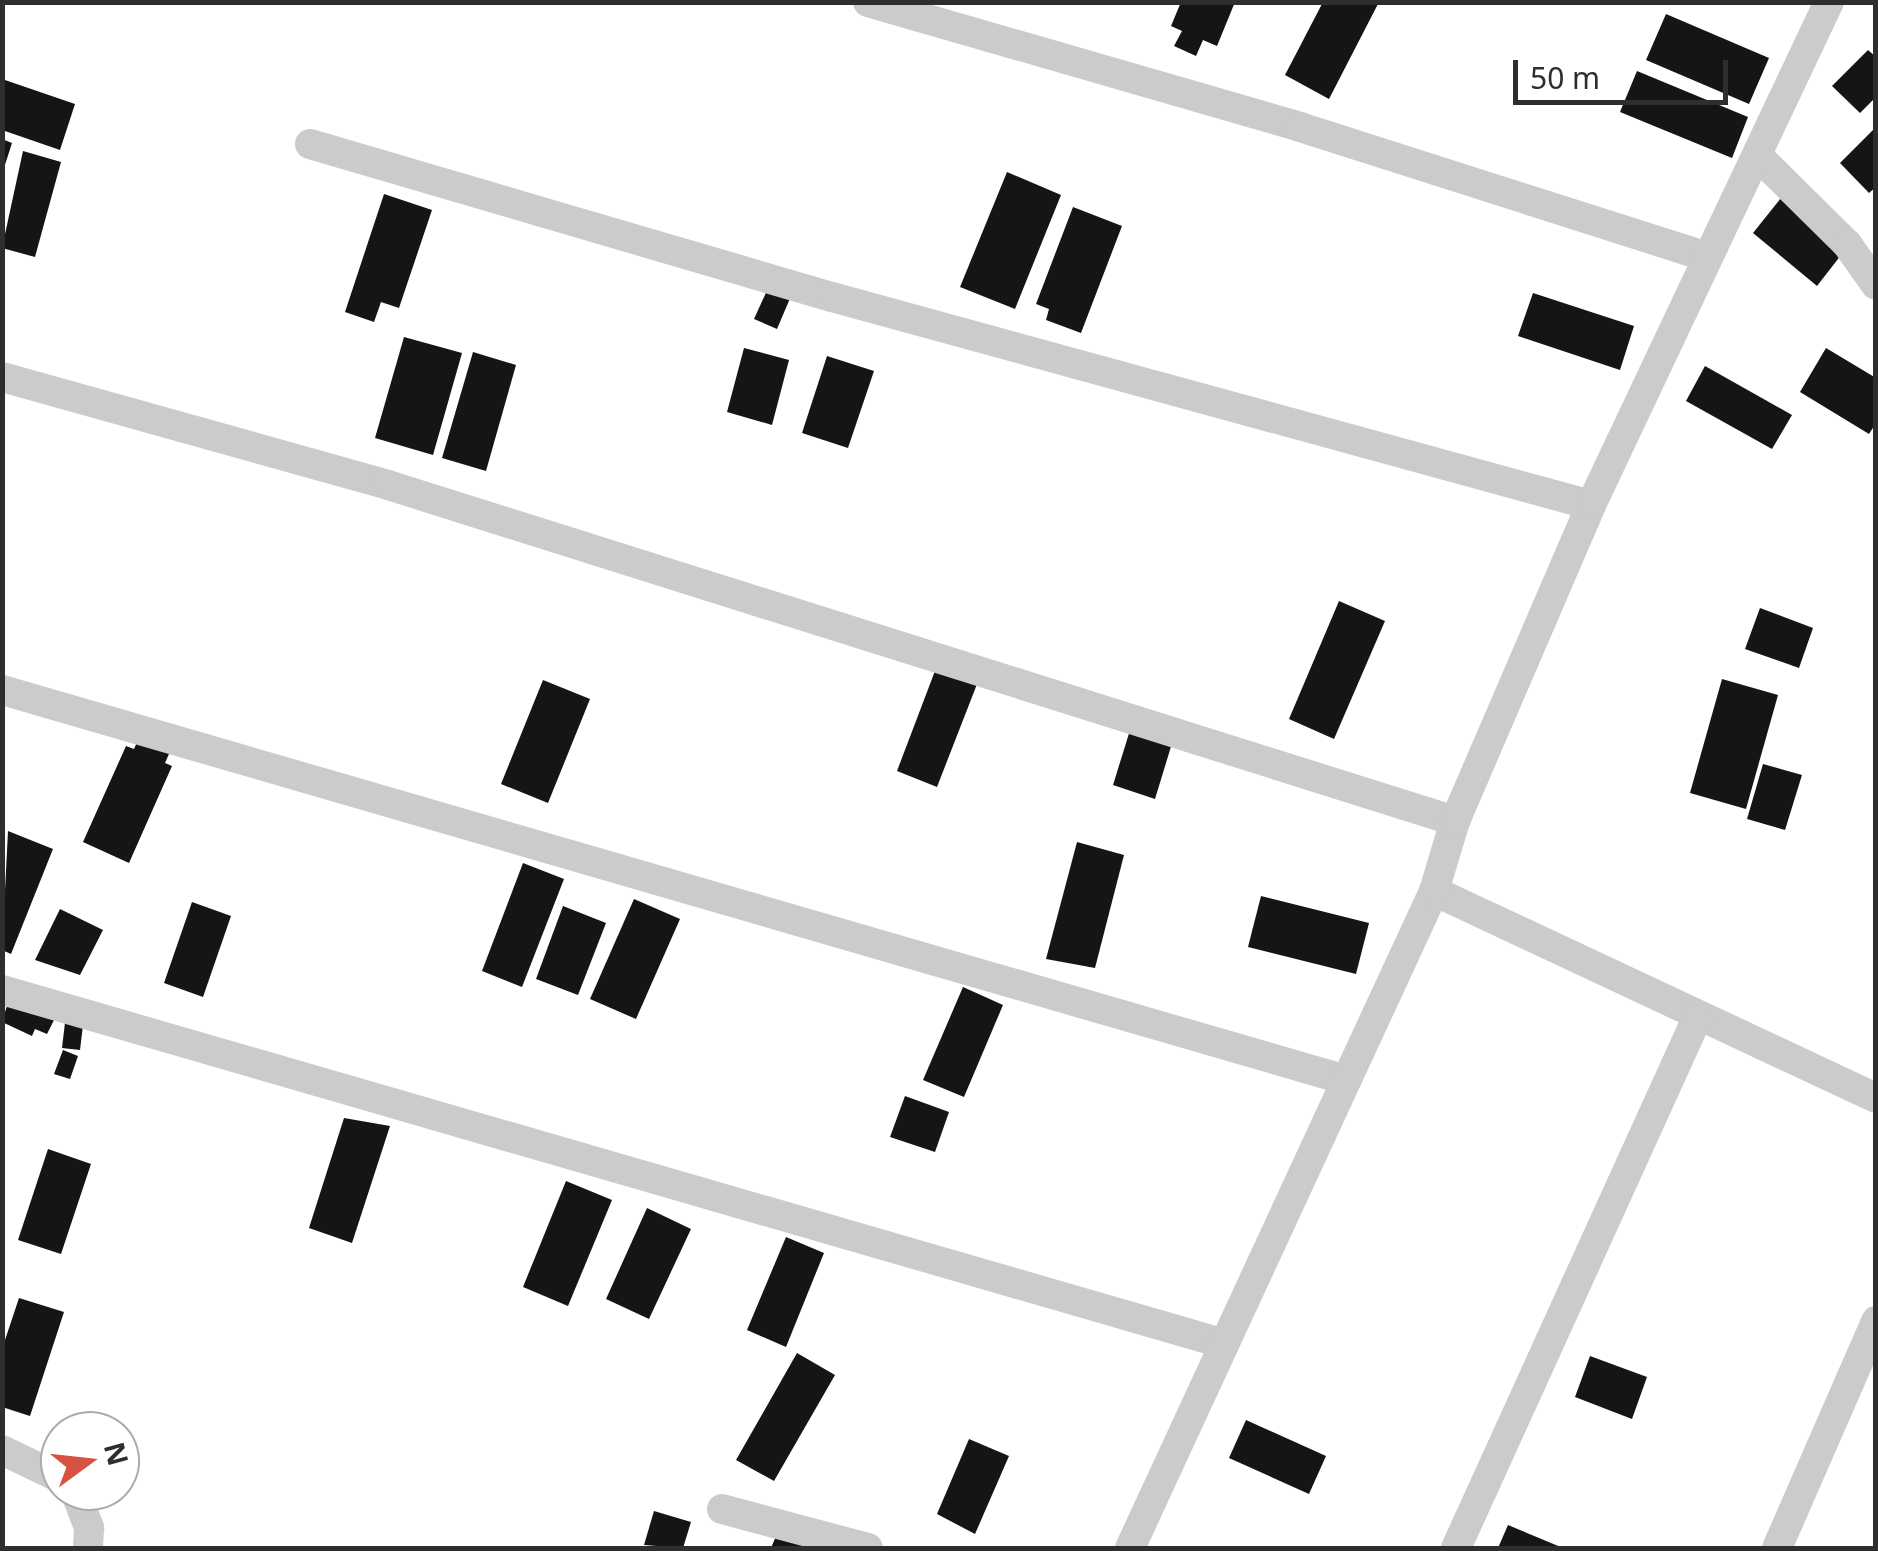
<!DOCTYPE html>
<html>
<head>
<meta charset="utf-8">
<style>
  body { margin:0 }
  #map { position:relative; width:1878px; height:1551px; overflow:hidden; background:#fff; font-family:"Noto Sans",sans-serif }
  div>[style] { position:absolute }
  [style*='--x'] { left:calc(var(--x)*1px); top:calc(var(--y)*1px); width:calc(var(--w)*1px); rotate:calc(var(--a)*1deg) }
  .building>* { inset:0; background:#151515 }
  .minor>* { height:30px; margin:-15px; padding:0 15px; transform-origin:15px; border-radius:15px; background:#cbcbcb }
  span { translate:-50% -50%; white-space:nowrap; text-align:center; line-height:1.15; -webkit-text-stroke:10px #fff; paint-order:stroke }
  .frame { position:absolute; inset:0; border:5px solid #2e2e2e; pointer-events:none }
  .north { position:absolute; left:40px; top:1411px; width:100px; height:100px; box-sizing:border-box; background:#fff; border:2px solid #ababab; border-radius:50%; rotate:75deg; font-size:28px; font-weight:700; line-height:40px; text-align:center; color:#2e2e2e }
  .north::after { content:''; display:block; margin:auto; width:35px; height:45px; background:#d45342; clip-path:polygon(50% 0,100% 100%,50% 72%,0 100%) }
  .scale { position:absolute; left:1513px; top:60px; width:215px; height:45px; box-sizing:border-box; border:5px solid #2e2e2e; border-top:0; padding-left:12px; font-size:30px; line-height:35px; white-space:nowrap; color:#2e2e2e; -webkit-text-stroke:8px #fff; paint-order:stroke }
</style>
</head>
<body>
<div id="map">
  <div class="building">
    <div style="clip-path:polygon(1181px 2px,1235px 2px,1217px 46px,1203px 40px,1196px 56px,1174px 46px,1182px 31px,1171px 26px)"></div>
    <div style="clip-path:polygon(1323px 2px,1379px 2px,1329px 99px,1285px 75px)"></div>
    <div style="clip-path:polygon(1666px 14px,1769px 58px,1749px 104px,1646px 60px)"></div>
    <div style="clip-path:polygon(1868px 50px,1876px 57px,1876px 97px,1860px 113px,1832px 86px)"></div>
    <div style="clip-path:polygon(1637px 71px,1748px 117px,1732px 158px,1620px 112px)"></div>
    <div style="clip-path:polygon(2px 79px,75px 104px,60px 150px,2px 130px)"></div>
    <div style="clip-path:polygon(1876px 127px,1876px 187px,1869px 193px,1840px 163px)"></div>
    <div style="clip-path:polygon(2px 139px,12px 143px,3px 171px,2px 171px)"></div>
    <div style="clip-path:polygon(23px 151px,61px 162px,35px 257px,2px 248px)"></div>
    <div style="clip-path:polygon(1007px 172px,1061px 195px,1015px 309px,960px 287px)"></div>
    <div style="clip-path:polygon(384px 194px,432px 210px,399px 308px,381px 302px,374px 322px,345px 312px)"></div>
    <div style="clip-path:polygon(1781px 198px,1845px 250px,1817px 286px,1753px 233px)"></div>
    <div style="clip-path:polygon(1073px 207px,1122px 226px,1081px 333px,1046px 320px,1049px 309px,1036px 304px)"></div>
    <div style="clip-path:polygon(769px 286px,791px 296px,777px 329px,754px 319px)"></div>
    <div style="clip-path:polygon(1533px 293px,1634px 326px,1620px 370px,1518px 336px)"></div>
    <div style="clip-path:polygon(404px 337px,462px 353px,433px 455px,375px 438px)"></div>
    <div style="clip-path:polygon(744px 348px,789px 360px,772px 425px,727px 412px)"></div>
    <div style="clip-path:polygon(1826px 348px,1876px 378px,1876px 423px,1869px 434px,1800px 392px)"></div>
    <div style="clip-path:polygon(473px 352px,516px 365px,486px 471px,442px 458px)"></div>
    <div style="clip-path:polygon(827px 356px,874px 371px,848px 448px,802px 433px)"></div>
    <div style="clip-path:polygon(1705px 366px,1792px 415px,1772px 449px,1686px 401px)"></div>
    <div style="clip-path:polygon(1339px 601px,1385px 621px,1334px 739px,1289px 719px)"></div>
    <div style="clip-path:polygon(1760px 608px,1813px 628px,1799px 668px,1745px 649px)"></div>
    <div style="clip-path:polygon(938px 663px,979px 679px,937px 787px,897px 771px)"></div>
    <div style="clip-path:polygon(1722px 679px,1778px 695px,1746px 809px,1690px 793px)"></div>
    <div style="clip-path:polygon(543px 680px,590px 699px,548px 803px,501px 784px)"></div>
    <div style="clip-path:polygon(1131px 727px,1173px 740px,1155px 799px,1113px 785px)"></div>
    <div style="clip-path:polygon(141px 733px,172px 747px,165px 763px,172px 766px,129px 863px,83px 842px,126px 746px,134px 749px)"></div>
    <div style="clip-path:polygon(1763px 764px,1802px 775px,1785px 830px,1747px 819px)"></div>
    <div style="clip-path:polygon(8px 831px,53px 849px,11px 954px,2px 950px)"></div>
    <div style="clip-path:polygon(1077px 842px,1124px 855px,1095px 968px,1046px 959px)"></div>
    <div style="clip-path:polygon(523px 863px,564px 879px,522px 987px,482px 971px)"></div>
    <div style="clip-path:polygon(1261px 896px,1369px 923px,1356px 974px,1248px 947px)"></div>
    <div style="clip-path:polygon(634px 899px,680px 919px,636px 1019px,590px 999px)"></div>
    <div style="clip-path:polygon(192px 902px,231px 916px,203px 997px,164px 983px)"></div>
    <div style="clip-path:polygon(563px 906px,606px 923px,578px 995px,536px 979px)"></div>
    <div style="clip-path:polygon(60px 909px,103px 930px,80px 975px,35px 960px)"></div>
    <div style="clip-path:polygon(963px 987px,1003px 1005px,964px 1097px,923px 1080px)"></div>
    <div style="clip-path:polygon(9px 999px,54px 1020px,47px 1034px,35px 1029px,32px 1036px,2px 1022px)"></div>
    <div style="clip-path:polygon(66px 1014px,84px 1017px,80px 1050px,62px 1048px)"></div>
    <div style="clip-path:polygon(63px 1050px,78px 1056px,70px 1079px,54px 1074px)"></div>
    <div style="clip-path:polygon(905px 1096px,949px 1112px,935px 1152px,890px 1137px)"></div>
    <div style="clip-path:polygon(344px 1118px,390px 1126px,352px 1243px,309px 1228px)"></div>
    <div style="clip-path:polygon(48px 1149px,91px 1164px,61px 1254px,18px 1240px)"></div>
    <div style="clip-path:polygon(566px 1181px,612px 1200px,568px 1306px,523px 1287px)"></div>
    <div style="clip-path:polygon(647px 1208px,691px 1229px,649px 1319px,606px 1299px)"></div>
    <div style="clip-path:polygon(786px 1237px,824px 1253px,786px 1347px,747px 1330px)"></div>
    <div style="clip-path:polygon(19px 1298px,64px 1312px,30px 1416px,2px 1407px,2px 1349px)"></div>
    <div style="clip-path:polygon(797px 1353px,835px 1375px,774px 1481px,736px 1460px)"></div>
    <div style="clip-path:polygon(1590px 1356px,1647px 1377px,1632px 1419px,1575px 1397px)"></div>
    <div style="clip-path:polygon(1246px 1420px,1326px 1456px,1309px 1494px,1229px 1458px)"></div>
    <div style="clip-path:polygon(969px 1439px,1009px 1456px,975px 1534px,937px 1514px)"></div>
    <div style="clip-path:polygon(654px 1511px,691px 1522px,683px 1548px,644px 1545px)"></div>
    <div style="clip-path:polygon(1508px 1525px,1563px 1548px,1498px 1548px)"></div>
    <div style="clip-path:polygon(779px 1529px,825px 1548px,771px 1548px)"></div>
  </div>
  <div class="minor">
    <div style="--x:868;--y:2;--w:450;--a:16.1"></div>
    <div style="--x:1300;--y:127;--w:424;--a:17.7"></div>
    <div style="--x:310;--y:144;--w:544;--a:16.34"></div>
    <div style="--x:832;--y:297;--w:787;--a:15.33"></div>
    <div style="--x:1758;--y:156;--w:125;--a:44.7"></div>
    <div style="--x:1847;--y:244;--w:50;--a:54.7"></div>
    <div style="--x:2;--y:377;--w:401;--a:15.6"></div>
    <div style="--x:388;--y:485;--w:1119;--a:17.48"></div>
    <div style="--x:2;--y:690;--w:1396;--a:16.18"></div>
    <div style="--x:1434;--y:891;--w:488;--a:25.1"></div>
    <div style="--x:2;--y:990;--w:1270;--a:16.14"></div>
    <div style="--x:2;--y:1450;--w:64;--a:25.8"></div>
    <div style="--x:75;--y:1491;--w:40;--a:69"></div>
    <div style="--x:89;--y:1528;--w:20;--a:93"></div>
    <div style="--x:722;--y:1509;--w:151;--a:15"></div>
    <div style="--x:1130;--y:1548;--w:724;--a:-65.17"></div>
    <div style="--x:1434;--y:891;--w:73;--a:-73.3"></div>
    <div style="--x:1455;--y:821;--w:344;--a:-66.7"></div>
    <div style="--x:1591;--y:505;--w:556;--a:-64.68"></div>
    <div style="--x:1456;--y:1548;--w:584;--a:-65.54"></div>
    <div style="--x:1777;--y:1548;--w:248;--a:-66.4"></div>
  </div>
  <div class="frame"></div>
  <div class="north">N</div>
  <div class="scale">50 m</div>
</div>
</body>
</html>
